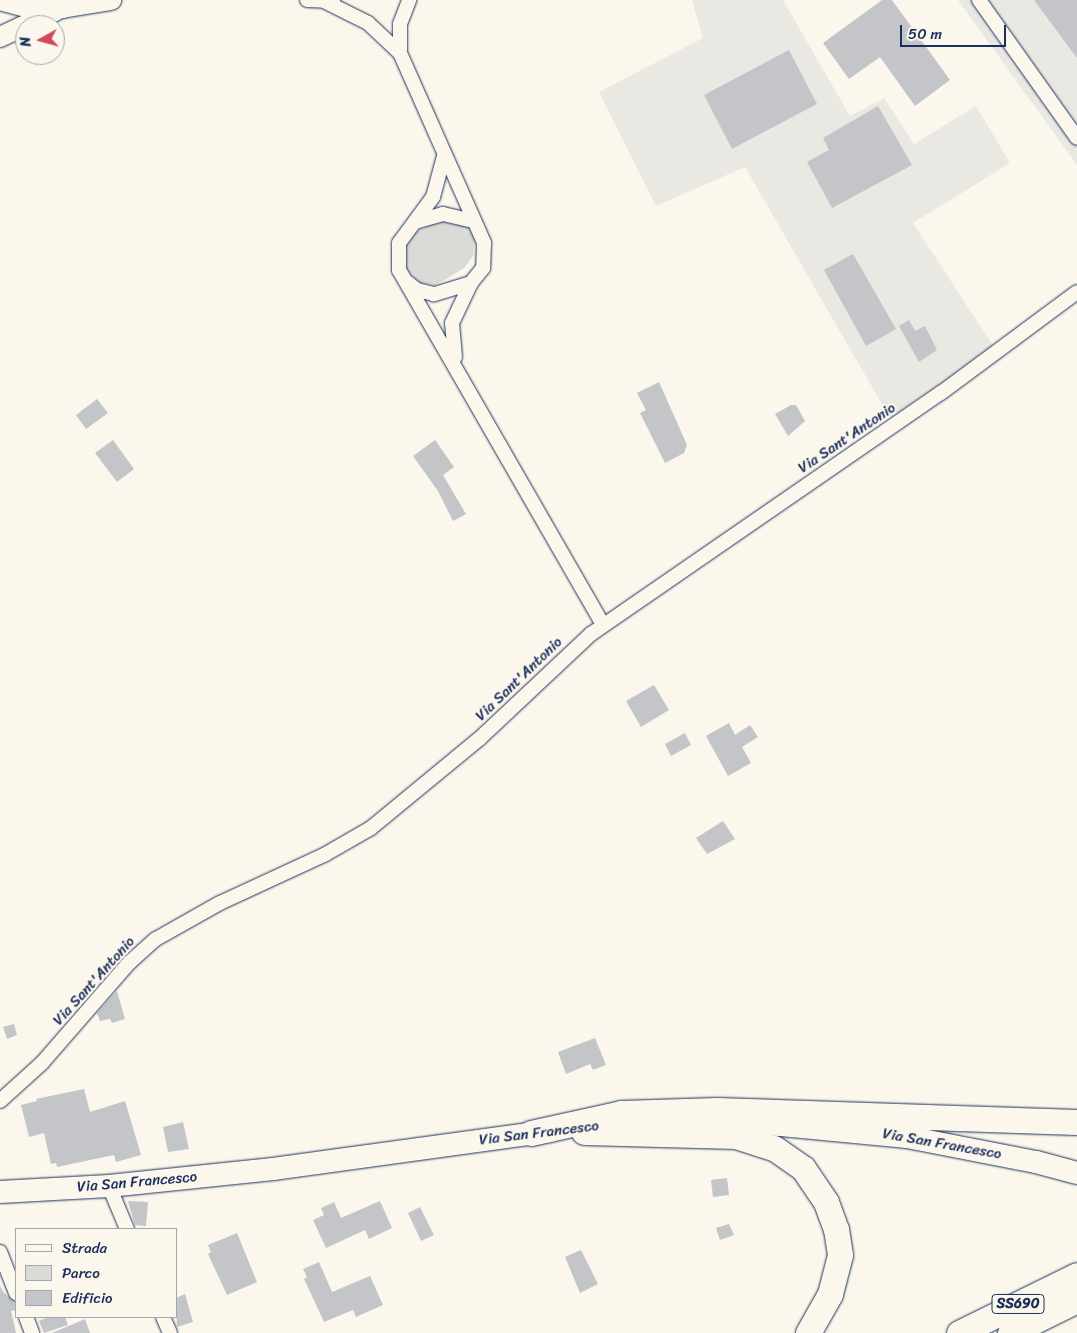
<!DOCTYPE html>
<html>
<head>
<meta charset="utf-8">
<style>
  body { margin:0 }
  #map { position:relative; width:1077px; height:1333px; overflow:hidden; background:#fbf7ec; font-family:Sriracha,sans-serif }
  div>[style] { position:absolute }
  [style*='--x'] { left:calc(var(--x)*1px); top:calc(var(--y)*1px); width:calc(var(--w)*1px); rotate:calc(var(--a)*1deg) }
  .built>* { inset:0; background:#eae8e2 }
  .green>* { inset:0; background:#dadad7 }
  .building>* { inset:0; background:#c3c5c9 }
  .roads { filter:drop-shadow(0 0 1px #1b2f5e) drop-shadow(0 0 1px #1b2f5e) }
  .street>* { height:14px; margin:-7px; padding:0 7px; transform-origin:7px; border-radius:7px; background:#fbf7ec }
  .secondary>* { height:20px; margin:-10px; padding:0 10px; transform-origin:10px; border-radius:10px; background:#fbf7ec }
  .primary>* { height:22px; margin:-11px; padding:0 11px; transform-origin:11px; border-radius:11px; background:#fbf7ec }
  .highway>* { height:25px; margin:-12.5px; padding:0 12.5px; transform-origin:12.5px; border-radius:12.5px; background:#fbf7ec }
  span { translate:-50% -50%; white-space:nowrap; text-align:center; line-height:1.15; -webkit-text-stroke:4.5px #fbf7ec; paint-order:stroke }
  .shield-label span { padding:1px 4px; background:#fbf7ec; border:1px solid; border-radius:4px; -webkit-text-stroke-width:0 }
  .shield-label { font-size:14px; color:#1b2f5e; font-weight:700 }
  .street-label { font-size:15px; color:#1b2f5e }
  .legend { position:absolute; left:15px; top:1228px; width:162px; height:90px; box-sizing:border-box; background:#fbf7ec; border:1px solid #a1a7b3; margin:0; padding:6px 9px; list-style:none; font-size:15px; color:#1b2f5e }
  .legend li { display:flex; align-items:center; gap:10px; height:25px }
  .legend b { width:25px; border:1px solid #a1a7b3 }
  .north { position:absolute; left:15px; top:15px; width:50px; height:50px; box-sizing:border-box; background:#fbf7ec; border:1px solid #a1a7b3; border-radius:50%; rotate:263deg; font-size:14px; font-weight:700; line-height:20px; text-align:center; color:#1b2f5e }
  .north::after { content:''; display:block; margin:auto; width:18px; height:22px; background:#d1495b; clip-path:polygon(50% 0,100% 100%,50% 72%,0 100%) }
  .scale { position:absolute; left:900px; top:25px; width:106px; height:22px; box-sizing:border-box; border:2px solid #1b2f5e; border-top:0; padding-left:6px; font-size:15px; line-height:18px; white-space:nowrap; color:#1b2f5e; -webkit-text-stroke:4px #fbf7ec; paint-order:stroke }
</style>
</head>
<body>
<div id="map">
  <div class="built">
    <div style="clip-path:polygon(692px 0,783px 0,850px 116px,884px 98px,914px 144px,976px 106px,1010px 163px,913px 223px,994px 347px,890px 418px,745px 167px,656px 206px,599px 92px,703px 38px)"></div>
    <div style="clip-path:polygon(958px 0,1077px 0,1077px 165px)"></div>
  </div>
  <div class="green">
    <div style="clip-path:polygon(440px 220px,465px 224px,470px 228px,475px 240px,473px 256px,464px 268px,443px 281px,434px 285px,418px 283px,401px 261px,409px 235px)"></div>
  </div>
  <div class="building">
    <div style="clip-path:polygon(882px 0,892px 0,950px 80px,915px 106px,880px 57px,849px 79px,823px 43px)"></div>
    <div style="clip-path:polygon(1034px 0,1077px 0,1077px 58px)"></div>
    <div style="clip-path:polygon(789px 50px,817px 104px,732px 149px,704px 95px)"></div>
    <div style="clip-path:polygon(878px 106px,912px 165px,832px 208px,807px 162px,829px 150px,823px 138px)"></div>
    <div style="clip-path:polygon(853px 254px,896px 329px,866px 346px,824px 270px)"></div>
    <div style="clip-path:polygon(909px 320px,915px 331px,925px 326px,937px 350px,919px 362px,899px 326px)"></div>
    <div style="clip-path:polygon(659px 382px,687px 445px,684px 453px,665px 463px,640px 413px,646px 410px,637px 393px)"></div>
    <div style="clip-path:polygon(97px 399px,108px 413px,86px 429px,76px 415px)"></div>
    <div style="clip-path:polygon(791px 405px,796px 405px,805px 421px,788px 436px,775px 414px)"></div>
    <div style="clip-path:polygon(113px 440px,134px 469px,117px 482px,95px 453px)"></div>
    <div style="clip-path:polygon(435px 440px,454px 467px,443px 475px,466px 514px,453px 521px,438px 491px,413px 456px)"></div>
    <div style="clip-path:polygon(654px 685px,669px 710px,641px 727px,626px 701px)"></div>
    <div style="clip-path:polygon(729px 723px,735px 735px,750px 725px,758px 737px,742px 747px,751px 763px,728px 776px,706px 736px)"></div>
    <div style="clip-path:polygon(685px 733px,691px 745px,671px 756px,665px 744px)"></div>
    <div style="clip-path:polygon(723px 821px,735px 839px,707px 854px,696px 838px)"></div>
    <div style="clip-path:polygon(117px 991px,125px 1019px,112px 1023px,110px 1019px,100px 1021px,97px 1013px)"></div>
    <div style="clip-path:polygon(14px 1024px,17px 1035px,7px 1039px,3px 1027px)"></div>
    <div style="clip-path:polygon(595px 1038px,606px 1065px,593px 1070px,590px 1064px,566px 1074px,558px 1052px)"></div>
    <div style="clip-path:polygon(84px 1089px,90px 1112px,125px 1101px,141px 1155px,116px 1162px,114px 1155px,57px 1167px,56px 1163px,51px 1164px,44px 1133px,29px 1137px,21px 1105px,37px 1101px,36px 1099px)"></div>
    <div style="clip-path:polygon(183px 1122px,189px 1149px,168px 1152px,163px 1127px)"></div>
    <div style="clip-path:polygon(727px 1178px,729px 1195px,713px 1197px,711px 1180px)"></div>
    <div style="clip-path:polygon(128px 1201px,148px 1202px,146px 1226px,135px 1225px)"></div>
    <div style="clip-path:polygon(380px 1201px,392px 1228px,369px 1239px,365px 1230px,326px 1248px,313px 1220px,324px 1215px,321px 1208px,334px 1202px,341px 1218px)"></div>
    <div style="clip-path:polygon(420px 1207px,434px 1235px,421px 1241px,408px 1213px)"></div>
    <div style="clip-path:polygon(729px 1224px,734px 1235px,720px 1240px,716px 1228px)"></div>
    <div style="clip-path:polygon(237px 1233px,257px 1282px,227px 1295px,208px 1254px,211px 1252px,208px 1245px)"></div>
    <div style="clip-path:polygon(581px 1250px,598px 1284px,580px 1293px,565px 1257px)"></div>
    <div style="clip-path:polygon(319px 1262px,332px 1292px,370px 1276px,383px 1305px,356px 1317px,353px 1310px,324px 1322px,304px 1279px,307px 1277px,303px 1269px)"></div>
    <div style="clip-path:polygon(0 1286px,4px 1293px,16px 1302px,16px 1310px,11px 1311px,16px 1333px,0 1333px)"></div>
    <div style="clip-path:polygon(185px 1294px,193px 1322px,177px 1327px,176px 1298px)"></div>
    <div style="clip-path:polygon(48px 1317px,65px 1317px,68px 1325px,44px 1333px,39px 1321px)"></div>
    <div style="clip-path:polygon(85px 1319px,90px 1333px,52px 1333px)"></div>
  </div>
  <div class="roads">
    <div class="street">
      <div style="--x:307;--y:0;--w:26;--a:2"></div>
      <div style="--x:979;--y:0;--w:169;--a:54.6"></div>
      <div style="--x:326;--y:2;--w:47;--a:26.6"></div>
      <div style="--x:368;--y:23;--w:44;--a:43.2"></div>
      <div style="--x:400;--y:53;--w:208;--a:66.1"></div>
      <div style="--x:484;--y:243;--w:25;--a:92"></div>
      <div style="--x:483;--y:268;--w:19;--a:129"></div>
      <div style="--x:471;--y:283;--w:39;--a:163"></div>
      <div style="--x:434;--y:294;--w:17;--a:-167"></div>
      <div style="--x:417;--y:290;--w:13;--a:-141"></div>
      <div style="--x:400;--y:53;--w:29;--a:-90"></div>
      <div style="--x:400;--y:24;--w:26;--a:-69"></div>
      <div style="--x:444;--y:156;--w:42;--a:105"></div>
      <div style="--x:433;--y:197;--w:57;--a:126.5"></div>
      <div style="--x:399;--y:243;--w:27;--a:90"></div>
      <div style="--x:399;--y:270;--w:409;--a:60.1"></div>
      <div style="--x:415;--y:222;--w:29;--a:-16"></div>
      <div style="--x:443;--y:214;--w:32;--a:13"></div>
      <div style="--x:455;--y:357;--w:34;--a:-95"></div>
      <div style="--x:452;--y:323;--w:44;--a:-64.6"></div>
      <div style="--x:0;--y:1101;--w:57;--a:-42.1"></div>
      <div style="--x:42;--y:1063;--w:133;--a:-49"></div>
      <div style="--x:129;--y:963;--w:36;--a:-42"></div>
      <div style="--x:156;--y:939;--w:73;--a:-29.4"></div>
      <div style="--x:220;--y:903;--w:115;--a:-24.8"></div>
      <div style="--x:324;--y:855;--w:54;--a:-29.9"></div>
      <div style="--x:371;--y:828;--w:140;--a:-39.5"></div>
      <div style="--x:479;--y:739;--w:154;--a:-43.2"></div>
      <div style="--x:591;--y:634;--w:425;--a:-34.6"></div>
      <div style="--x:941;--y:393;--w:169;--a:-36.6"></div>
      <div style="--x:109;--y:1186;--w:47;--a:67.3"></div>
      <div style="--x:0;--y:1252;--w:44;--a:68.7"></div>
      <div style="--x:26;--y:1317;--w:17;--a:69"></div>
      <div style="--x:163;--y:1317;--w:17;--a:66"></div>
    </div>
    <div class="secondary">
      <div style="--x:0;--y:0;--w:27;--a:15"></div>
      <div style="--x:26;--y:7;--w:36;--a:2"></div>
      <div style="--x:62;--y:8;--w:50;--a:-9.3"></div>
      <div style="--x:0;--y:37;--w:61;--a:-25.3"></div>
    </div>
    <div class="primary">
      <div style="--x:708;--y:1123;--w:73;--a:1.6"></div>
      <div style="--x:781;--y:1125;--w:127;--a:5.4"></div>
      <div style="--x:907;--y:1137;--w:131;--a:11"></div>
      <div style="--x:1036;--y:1162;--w:42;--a:15"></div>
      <div style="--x:0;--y:1192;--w:109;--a:-3.2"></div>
      <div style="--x:109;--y:1186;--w:165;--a:-5.9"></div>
      <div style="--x:273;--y:1169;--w:279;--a:-7.8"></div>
    </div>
    <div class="highway">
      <div style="--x:584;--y:1132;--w:152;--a:1.5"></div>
      <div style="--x:736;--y:1136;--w:40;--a:18"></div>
      <div style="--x:774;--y:1148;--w:35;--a:35"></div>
      <div style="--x:803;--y:1168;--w:41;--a:55.9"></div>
      <div style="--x:826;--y:1202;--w:29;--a:70"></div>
      <div style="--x:836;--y:1229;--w:26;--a:81"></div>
      <div style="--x:840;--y:1255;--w:40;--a:104.4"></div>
      <div style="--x:830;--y:1294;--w:45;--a:119.4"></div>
      <div style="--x:531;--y:1133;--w:92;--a:-12.5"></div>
      <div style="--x:621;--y:1113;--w:96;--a:-1.8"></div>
      <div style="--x:717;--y:1110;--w:360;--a:1.9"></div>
      <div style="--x:959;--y:1333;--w:131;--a:-26.2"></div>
      <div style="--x:1010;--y:1333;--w:75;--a:-26.2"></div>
    </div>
  </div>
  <div class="shield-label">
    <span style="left:1018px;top:1304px">SS690</span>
  </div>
  <div class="street-label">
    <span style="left:847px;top:438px;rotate:-34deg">Via Sant'Antonio</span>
    <span style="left:519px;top:679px;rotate:-44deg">Via Sant'Antonio</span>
    <span style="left:94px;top:981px;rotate:-48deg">Via Sant'Antonio</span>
    <span style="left:539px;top:1133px;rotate:-7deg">Via San Francesco</span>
    <span style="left:942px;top:1144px;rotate:10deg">Via San Francesco</span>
    <span style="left:137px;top:1182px;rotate:-5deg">Via San Francesco</span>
  </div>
  <ul class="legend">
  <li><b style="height:6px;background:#fbf7ec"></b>Strada</li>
  <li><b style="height:14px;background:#dadad7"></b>Parco</li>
  <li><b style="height:14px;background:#c3c5c9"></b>Edificio</li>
  </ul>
  <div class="north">N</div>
  <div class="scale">50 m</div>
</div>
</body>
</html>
